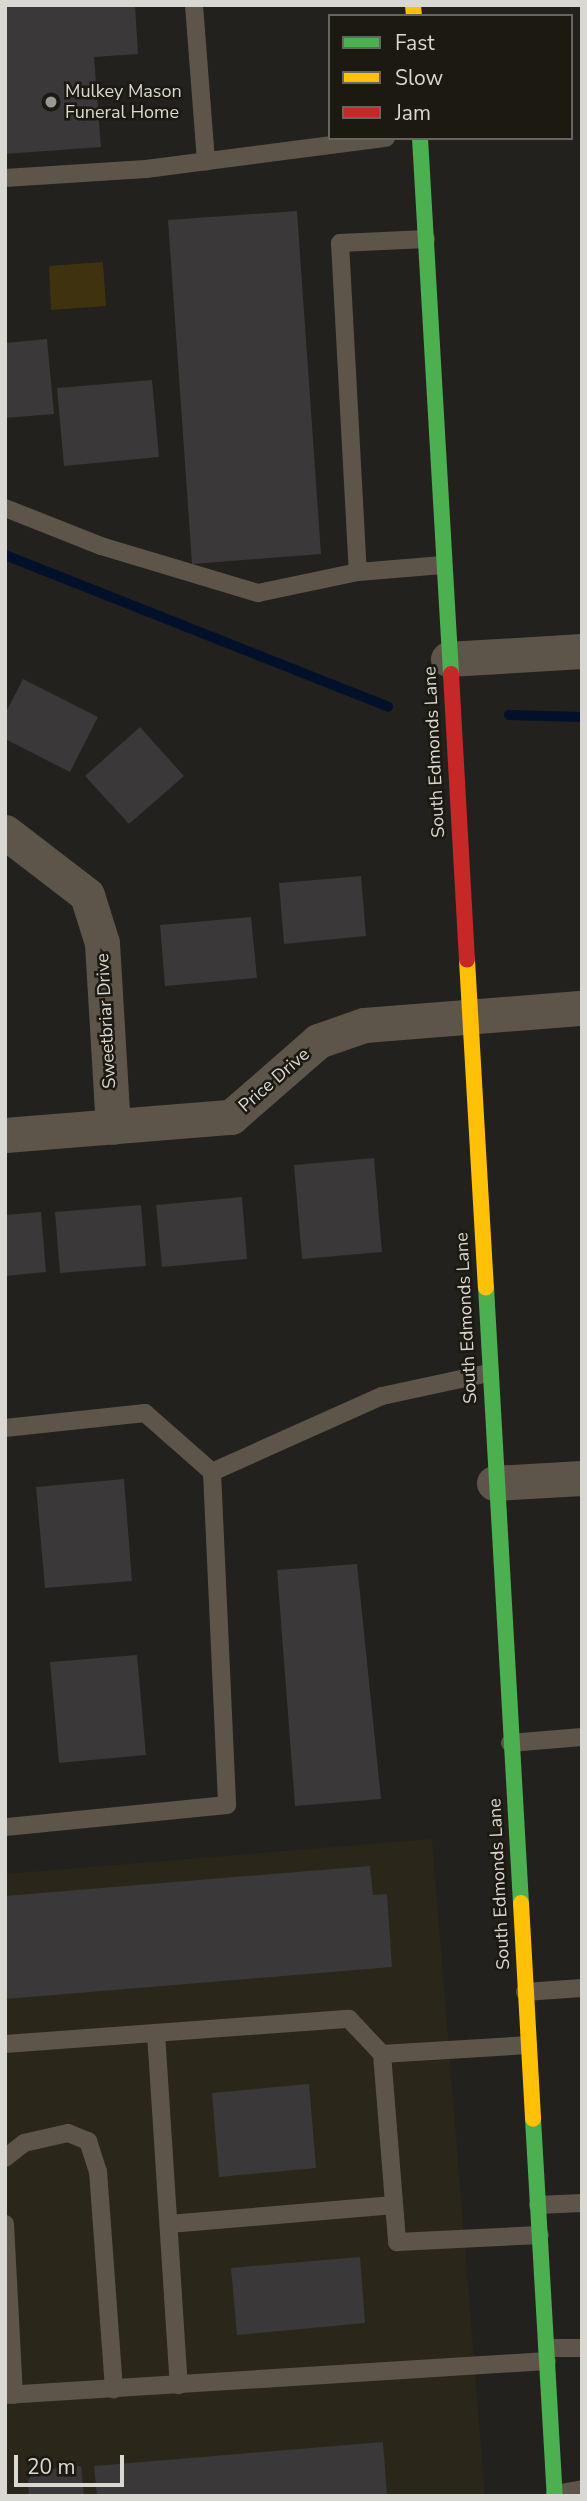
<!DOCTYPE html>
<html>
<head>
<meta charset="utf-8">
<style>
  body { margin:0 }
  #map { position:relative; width:587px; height:2501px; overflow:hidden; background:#22211d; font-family:"Nunito Sans",sans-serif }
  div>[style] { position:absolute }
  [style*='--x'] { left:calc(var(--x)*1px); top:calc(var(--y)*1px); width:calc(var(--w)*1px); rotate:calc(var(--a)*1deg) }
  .built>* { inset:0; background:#2b261a }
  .green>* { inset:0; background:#3f320f }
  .stream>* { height:10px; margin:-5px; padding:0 5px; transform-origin:5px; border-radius:5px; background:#03102a }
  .building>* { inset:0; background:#3a3838 }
  .lane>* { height:18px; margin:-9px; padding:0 9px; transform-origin:9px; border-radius:9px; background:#5e554a }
  .street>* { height:35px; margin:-17.5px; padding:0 17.5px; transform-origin:17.5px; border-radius:17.5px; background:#5e554a }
  .fast>* { height:16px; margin:-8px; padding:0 8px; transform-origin:8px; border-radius:8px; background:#4caf50 }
  .slow>* { height:16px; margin:-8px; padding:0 8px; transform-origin:8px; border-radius:8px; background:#ffc107 }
  .jam>* { height:16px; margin:-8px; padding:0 8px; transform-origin:8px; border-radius:8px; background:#c62828 }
  .dots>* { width:19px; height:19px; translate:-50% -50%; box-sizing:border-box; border:4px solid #1c1911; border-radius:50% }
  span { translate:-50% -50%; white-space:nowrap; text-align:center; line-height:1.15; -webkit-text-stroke:5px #1c1911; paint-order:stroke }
  .poi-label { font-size:18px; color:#dad8d3 }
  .left { translate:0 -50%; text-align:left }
  .street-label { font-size:18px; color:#dad8d3 }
  .frame { position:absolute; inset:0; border:7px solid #dad8d3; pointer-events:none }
  .legend { position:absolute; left:328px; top:14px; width:245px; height:126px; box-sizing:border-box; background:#1c1911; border:2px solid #68655f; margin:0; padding:9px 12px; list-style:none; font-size:21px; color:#dad8d3 }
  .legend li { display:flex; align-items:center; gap:14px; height:35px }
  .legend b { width:35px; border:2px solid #68655f }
  .scale { position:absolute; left:14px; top:2455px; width:110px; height:32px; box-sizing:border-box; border:4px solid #dad8d3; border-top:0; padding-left:9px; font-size:21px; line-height:24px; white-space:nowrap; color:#dad8d3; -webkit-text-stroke:5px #1c1911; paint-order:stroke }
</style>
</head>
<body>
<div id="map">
  <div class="built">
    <div style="clip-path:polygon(432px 1839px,485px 2496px,5px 2496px,5px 1874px)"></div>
  </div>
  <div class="green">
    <div style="clip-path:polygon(103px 262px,106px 306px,51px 310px,49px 266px)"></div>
  </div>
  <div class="stream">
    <div style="--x:5;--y:555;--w:412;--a:21.6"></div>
    <div style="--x:509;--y:715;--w:73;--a:1.6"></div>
  </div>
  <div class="building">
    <div style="clip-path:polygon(5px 5px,135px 5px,138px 54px,94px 57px,101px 147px,5px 154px)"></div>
    <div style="clip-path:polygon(297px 211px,321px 554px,192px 564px,168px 220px)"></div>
    <div style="clip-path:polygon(47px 339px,54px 414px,5px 418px,5px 343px)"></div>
    <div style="clip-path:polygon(152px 380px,159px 457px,64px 466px,57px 388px)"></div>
    <div style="clip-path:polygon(23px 679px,98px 717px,70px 772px,5px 739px,5px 714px)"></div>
    <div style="clip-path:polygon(140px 727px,184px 776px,129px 824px,85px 776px)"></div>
    <div style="clip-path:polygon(361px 876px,366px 936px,284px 944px,279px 883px)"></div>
    <div style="clip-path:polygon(251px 917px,257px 978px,165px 986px,160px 925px)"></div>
    <div style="clip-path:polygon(374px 1158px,382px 1252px,302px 1259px,294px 1165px)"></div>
    <div style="clip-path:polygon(242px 1197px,247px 1259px,162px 1267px,156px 1205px)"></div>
    <div style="clip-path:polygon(141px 1205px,146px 1266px,60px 1273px,55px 1212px)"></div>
    <div style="clip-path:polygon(41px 1212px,46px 1272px,5px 1276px,5px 1215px)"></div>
    <div style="clip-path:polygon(124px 1479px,132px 1581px,45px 1588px,36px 1487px)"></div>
    <div style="clip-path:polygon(357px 1564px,381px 1799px,295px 1806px,277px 1570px)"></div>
    <div style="clip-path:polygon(137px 1655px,146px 1755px,59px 1763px,50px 1662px)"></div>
    <div style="clip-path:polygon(370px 1866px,373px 1895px,387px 1894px,392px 1967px,5px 1999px,5px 1896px)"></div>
    <div style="clip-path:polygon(309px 2084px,316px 2168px,219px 2177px,212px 2093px)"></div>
    <div style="clip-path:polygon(360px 2257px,365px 2323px,237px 2335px,231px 2268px)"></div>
    <div style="clip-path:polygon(383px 2442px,387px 2496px,97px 2496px,94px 2466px)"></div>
    <div style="clip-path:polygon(81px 2466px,84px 2496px,29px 2496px,27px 2471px)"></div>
  </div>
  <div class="lane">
    <div style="--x:194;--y:5;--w:157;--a:85.6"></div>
    <div style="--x:5;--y:178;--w:141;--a:-3.7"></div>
    <div style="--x:146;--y:169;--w:242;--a:-7.4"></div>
    <div style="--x:426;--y:239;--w:86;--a:177.3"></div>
    <div style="--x:340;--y:243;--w:329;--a:86.9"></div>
    <div style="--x:358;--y:572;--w:85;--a:-4.7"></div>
    <div style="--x:5;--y:508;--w:103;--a:21.6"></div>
    <div style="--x:101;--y:546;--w:164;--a:16.7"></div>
    <div style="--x:258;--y:593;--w:102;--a:-11.9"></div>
    <div style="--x:5;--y:1428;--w:141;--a:-6.1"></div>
    <div style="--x:145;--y:1413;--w:89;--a:41.4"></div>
    <div style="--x:212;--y:1472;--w:333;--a:87.4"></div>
    <div style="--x:227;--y:1805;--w:223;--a:174.3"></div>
    <div style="--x:212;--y:1472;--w:186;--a:-24.1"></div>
    <div style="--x:382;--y:1396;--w:108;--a:-12.2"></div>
    <div style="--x:510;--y:1743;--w:72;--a:-4.8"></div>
    <div style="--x:525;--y:1992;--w:57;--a:-4"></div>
    <div style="--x:156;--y:2033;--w:353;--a:86.3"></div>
    <div style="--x:5;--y:2044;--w:345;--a:-4.2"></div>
    <div style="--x:349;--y:2019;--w:48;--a:46.7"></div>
    <div style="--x:382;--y:2054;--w:146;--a:-3.5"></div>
    <div style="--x:382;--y:2054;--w:189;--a:85.4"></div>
    <div style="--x:397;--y:2242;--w:143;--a:-2.8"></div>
    <div style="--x:5;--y:2158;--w:24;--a:-38"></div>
    <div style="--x:24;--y:2143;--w:45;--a:-12.8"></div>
    <div style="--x:68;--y:2133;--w:22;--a:22"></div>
    <div style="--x:88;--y:2141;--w:32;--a:72"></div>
    <div style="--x:98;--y:2171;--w:219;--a:85.8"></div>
    <div style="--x:538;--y:2205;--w:44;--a:-2.6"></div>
    <div style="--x:5;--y:2224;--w:171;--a:87"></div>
    <div style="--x:169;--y:2224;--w:226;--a:-4.8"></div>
    <div style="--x:547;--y:2348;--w:35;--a:0"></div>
    <div style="--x:5;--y:2395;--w:543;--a:-3.59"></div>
    <div style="--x:555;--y:2494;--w:27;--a:-10"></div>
  </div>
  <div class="street">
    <div style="--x:448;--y:659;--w:134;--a:-3.4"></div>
    <div style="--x:5;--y:832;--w:103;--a:37.5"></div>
    <div style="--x:87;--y:895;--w:50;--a:72.6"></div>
    <div style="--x:102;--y:943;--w:184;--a:86.6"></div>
    <div style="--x:5;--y:1135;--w:227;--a:-4.6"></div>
    <div style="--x:231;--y:1117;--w:116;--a:-41.1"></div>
    <div style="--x:318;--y:1041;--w:49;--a:-19.2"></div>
    <div style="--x:364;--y:1025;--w:219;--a:-4.5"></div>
    <div style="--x:494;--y:1483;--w:88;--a:-3.3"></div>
  </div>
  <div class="fast">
    <div style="--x:420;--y:138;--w:537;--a:86.69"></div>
    <div style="--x:486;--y:1287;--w:617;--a:86.75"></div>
    <div style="--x:533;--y:2119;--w:378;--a:86.7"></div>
  </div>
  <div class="slow">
    <div style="--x:413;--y:5;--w:11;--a:85"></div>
    <div style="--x:467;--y:960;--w:328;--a:86.7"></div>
    <div style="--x:521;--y:1903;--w:216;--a:86.8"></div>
  </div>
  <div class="jam">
    <div style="--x:451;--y:674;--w:286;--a:86.8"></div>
  </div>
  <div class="dots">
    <div style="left:51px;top:102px;background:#9a9893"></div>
  </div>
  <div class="poi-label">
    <span class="left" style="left:65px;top:102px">Mulkey Mason<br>Funeral Home</span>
  </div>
  <div class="street-label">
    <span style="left:434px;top:752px;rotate:-93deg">South Edmonds Lane</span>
    <span style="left:106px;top:1021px;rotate:-93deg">Sweetbriar Drive</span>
    <span style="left:274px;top:1080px;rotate:-41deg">Price Drive</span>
    <span style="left:466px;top:1318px;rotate:-93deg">South Edmonds Lane</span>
    <span style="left:499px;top:1884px;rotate:-93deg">South Edmonds Lane</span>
  </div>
  <div class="frame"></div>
  <ul class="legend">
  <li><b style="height:9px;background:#4caf50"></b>Fast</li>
  <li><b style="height:9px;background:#ffc107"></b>Slow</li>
  <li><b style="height:9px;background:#c62828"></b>Jam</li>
  </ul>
  <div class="scale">20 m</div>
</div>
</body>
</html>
